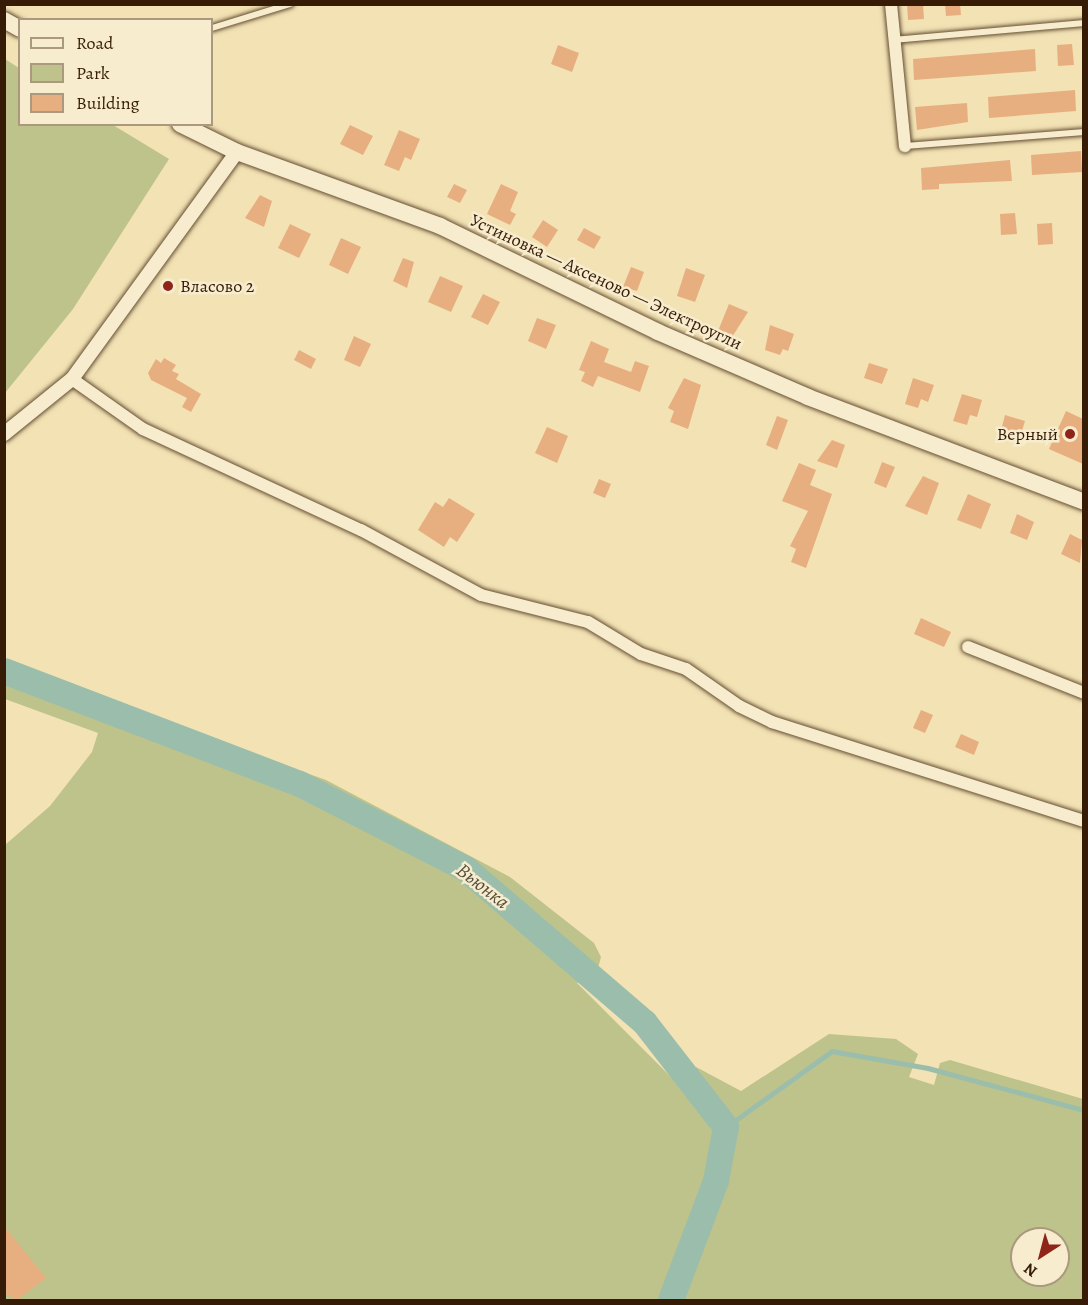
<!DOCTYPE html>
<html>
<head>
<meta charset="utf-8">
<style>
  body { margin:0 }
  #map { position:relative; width:1088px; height:1305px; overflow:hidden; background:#f2e2b4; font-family:Alegreya,serif }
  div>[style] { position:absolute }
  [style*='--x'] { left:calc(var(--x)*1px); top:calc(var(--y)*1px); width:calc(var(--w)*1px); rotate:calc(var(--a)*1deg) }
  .green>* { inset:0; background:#bdc38b }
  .stream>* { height:4.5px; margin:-2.25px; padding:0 2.25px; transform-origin:2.25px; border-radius:2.25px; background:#9bbeac }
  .river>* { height:26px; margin:-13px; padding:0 13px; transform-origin:13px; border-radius:13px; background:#9bbeac }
  .building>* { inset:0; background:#e7af80 }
  .roads { filter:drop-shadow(0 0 2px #654e32) drop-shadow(0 0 2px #654e32) }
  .service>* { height:6px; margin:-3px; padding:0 3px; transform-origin:3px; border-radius:3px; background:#f7ecce }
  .minor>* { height:12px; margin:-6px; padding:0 6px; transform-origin:6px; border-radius:6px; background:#f7ecce }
  .tertiary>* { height:14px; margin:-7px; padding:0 7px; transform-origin:7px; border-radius:7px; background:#f7ecce }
  .secondary>* { height:16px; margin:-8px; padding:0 8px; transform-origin:8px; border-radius:8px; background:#f7ecce }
  .dots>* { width:16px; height:16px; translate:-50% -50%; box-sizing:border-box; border:3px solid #f7ecce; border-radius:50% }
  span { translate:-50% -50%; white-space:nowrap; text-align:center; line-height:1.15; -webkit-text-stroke:5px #f7ecce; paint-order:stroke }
  .street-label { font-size:18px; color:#361c07 }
  .poi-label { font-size:18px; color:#361c07 }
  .left { translate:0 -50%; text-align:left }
  .right { translate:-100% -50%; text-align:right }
  .water-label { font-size:20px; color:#544d39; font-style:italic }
  .frame { position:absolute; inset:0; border:6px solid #361c07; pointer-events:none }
  .legend { position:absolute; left:18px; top:18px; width:195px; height:108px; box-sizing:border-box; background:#f7ecce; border:2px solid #aa997e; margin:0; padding:8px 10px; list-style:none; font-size:18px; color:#361c07 }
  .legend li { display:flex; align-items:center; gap:12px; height:30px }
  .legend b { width:30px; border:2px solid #aa997e }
  .north { position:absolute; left:1010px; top:1227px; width:60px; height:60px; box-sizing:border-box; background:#f7ecce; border:2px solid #aa997e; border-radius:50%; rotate:216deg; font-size:16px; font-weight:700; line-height:24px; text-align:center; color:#361c07 }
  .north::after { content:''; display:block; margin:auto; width:21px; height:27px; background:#8f2418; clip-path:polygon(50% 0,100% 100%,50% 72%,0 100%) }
</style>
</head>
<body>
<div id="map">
  <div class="green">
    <div style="clip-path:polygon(5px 59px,19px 68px,20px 124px,113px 125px,169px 159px,73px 309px,5px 393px)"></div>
    <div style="clip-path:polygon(evenodd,4px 660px,43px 679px,326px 780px,510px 877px,594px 943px,601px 957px,597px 972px,577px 983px,675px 1081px,696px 1067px,741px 1091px,829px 1034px,896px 1039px,918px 1054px,909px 1077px,934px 1085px,940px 1063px,950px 1060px,1083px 1099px,1083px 1300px,5px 1300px,5px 845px,50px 806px,92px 752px,98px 733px,5px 699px,4px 660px,1022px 1239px,1058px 1239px,1058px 1275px,1022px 1275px,1022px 1239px)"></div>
  </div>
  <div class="stream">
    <div style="--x:726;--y:1127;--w:130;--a:-35.6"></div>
    <div style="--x:832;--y:1051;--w:97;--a:10"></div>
    <div style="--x:928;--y:1068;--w:162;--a:15.1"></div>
  </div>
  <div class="river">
    <div style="--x:4;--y:671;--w:317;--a:20.9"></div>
    <div style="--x:300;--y:784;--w:186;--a:27.1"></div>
    <div style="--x:466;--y:869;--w:236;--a:40.7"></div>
    <div style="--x:645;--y:1023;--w:132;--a:52.1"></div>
    <div style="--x:726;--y:1127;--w:55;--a:100.5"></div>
    <div style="--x:716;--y:1181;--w:127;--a:110.7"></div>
  </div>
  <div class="building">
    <div style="clip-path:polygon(907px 4px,923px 4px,924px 19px,908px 20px)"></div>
    <div style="clip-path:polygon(945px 4px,960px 4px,961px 15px,946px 16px)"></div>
    <div style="clip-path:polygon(1072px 44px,1074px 65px,1058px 66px,1057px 45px)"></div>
    <div style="clip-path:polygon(558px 45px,579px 53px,572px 72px,551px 64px)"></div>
    <div style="clip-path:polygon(1035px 49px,1036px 71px,914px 80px,913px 59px)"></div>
    <div style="clip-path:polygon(1075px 90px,1076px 111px,989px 118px,988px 97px)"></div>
    <div style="clip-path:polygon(967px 103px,968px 122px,917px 130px,915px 107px)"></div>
    <div style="clip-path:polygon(350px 125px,373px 136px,363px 155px,340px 144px)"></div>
    <div style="clip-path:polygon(399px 130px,420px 139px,411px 160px,405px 157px,399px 171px,384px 165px)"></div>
    <div style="clip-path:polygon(1081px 151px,1082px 172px,1032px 175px,1031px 155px)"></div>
    <div style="clip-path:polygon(1010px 160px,1012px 181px,939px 184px,939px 189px,922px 190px,921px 168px)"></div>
    <div style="clip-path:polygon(454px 184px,467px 190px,460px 203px,447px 197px)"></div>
    <div style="clip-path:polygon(501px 184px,518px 192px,510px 211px,516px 214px,510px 225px,487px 214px)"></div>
    <div style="clip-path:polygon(260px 195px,272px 201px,264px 227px,245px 218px)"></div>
    <div style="clip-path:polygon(1015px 213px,1017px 234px,1001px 235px,1000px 214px)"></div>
    <div style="clip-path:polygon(543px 220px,558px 230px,547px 247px,532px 237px)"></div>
    <div style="clip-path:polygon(1052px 223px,1053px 244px,1038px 245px,1037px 224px)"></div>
    <div style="clip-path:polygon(290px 224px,311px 234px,299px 258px,278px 248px)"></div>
    <div style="clip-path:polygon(584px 228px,601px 237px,594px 249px,577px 240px)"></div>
    <div style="clip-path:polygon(341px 238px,361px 247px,348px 274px,329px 265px)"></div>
    <div style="clip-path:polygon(403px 258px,414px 262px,407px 288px,393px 281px)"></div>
    <div style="clip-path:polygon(631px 267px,644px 272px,637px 291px,623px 287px)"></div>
    <div style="clip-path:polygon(686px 268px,705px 275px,695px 302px,677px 296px)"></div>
    <div style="clip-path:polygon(440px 276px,463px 286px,451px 312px,428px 302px)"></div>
    <div style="clip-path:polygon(483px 294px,500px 302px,488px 325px,471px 317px)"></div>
    <div style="clip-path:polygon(729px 304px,748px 312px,732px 337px,718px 331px)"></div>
    <div style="clip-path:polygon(537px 318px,556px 325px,546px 349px,528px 341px)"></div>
    <div style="clip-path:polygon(770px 325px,794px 334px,788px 351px,783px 349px,780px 355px,765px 350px)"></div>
    <div style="clip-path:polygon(354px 336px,371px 344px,360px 367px,344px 360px)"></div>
    <div style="clip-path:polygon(591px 341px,609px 349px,604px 362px,631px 372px,635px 361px,649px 366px,640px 392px,598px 376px,593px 387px,581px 381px,585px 372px,579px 370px)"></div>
    <div style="clip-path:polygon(299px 350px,316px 359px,311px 369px,294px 360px)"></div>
    <div style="clip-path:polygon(164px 358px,176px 365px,172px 371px,179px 374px,176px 379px,201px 394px,191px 412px,182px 407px,187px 398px,151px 380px,148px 373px,156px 359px,161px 363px)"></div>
    <div style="clip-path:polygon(869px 363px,888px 369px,882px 384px,864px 378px)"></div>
    <div style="clip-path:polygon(684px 378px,701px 385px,688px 429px,670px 422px,674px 411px,668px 408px)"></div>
    <div style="clip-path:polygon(913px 378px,934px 385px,928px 402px,921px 399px,918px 408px,905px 404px)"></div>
    <div style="clip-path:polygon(962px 394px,982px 400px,977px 417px,970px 415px,967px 425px,953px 421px)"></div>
    <div style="clip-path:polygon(1066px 411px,1083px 419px,1083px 464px,1049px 449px)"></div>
    <div style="clip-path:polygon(1005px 415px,1025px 421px,1021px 434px,1014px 432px,1011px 442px,999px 438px)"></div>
    <div style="clip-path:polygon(777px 416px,788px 420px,777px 450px,766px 445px)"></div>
    <div style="clip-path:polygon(547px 427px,568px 436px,557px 463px,535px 453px)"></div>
    <div style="clip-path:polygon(832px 440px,845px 445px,837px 468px,817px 461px)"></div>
    <div style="clip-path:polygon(882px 462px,895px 467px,886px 488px,874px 483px)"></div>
    <div style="clip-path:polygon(799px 463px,816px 470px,810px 485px,832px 494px,806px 568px,791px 562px,796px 549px,790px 546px,808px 511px,782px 501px)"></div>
    <div style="clip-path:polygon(923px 476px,939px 483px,927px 515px,905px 506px)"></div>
    <div style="clip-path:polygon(599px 479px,611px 484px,605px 498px,593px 493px)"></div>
    <div style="clip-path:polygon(968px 494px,991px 504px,981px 529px,957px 520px)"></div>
    <div style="clip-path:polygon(449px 498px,475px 514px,457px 542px,450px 537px,444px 547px,418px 530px,435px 502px,443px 507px)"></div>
    <div style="clip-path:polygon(1017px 514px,1034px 522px,1027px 540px,1010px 533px)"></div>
    <div style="clip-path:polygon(1070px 534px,1082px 540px,1080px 563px,1061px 554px)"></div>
    <div style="clip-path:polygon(921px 618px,951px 632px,944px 647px,914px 634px)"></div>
    <div style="clip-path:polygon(921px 710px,933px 715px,925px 733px,913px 728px)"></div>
    <div style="clip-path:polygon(961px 734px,979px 742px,974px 755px,955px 747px)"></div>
    <div style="clip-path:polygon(4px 1226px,46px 1278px,17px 1300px,4px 1293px)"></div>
  </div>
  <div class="roads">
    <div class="service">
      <div style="--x:212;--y:28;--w:82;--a:-17.1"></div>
      <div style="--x:893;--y:40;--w:192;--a:-5.1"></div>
      <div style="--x:905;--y:146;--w:180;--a:-4.5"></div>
    </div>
    <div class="minor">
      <div style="--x:891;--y:4;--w:143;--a:84.4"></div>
      <div style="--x:72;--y:379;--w:87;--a:35.2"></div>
      <div style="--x:143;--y:429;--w:240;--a:24.9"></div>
      <div style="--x:361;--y:530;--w:136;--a:28.4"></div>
      <div style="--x:481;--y:595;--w:110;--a:14.2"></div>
      <div style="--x:588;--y:622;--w:62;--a:31.1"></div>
      <div style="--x:641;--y:654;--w:47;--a:18.4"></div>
      <div style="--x:686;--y:669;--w:65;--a:34.9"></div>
      <div style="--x:739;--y:706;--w:37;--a:26"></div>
      <div style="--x:772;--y:722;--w:327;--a:17.6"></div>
      <div style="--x:968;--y:647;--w:125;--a:21.6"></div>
    </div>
    <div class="tertiary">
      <div style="--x:4;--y:434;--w:87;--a:-39"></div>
      <div style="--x:72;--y:379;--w:281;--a:-54"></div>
    </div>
    <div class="secondary">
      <div style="--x:4;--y:20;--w:18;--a:29"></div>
      <div style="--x:180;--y:124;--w:64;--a:26.2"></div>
      <div style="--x:237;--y:152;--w:216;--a:20"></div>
      <div style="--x:440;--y:226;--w:242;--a:25.9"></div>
      <div style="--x:658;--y:332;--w:163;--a:23.4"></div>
      <div style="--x:808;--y:397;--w:295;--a:20.8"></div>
    </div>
  </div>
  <div class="dots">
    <div style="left:168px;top:286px;background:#8f2418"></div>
    <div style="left:1070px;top:434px;background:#8f2418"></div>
  </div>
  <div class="street-label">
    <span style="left:606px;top:282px;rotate:25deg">Устиновка — Аксеново — Электроугли</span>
  </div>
  <div class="poi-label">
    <span class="left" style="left:180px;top:286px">Власово 2</span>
    <span class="right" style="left:1058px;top:434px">Верный</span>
  </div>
  <div class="water-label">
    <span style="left:483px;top:886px;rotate:38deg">Вьюнка</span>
  </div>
  <div class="frame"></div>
  <ul class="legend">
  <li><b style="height:8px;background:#f7ecce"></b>Road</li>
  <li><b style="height:16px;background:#bdc38b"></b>Park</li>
  <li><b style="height:16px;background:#e7af80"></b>Building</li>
  </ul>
  <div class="north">N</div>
</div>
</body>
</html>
